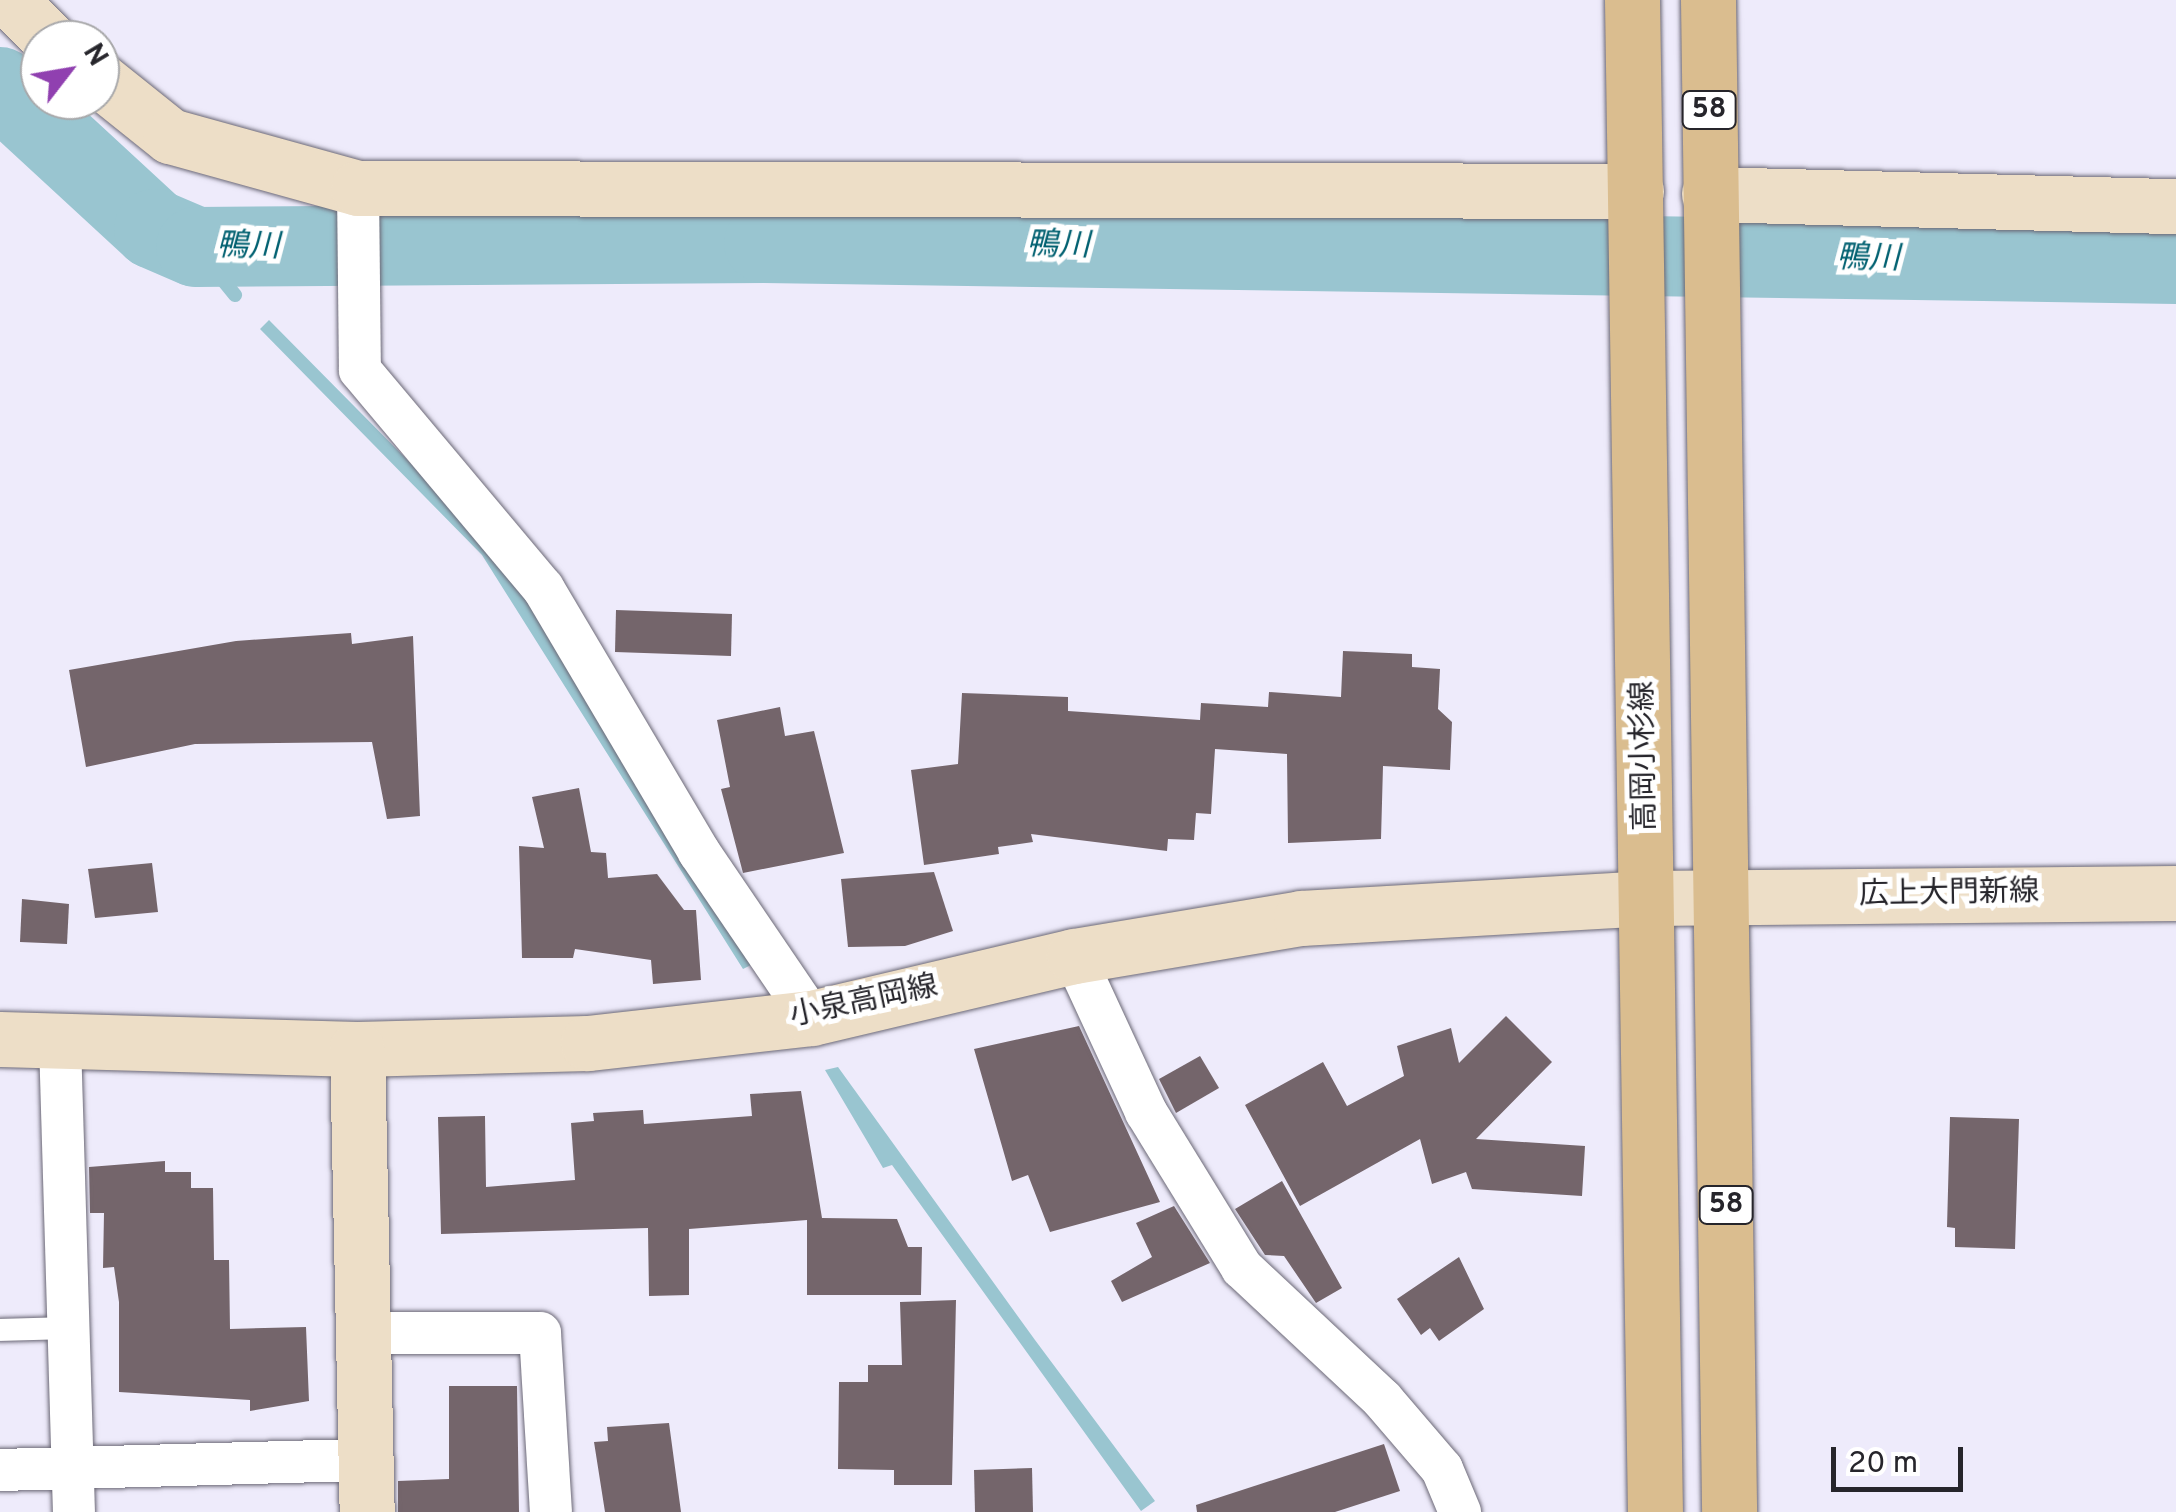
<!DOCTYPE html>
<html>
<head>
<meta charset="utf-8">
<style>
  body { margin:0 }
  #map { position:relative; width:2176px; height:1512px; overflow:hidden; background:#eeebfb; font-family:Overpass,"Noto Sans JP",sans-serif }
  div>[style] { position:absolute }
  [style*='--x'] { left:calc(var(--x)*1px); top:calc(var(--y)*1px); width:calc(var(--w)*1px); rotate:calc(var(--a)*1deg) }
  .water>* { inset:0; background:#99c5d0 }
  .stream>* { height:14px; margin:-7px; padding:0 7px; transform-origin:7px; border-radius:7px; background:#99c5d0 }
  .river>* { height:80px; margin:-40px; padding:0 40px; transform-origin:40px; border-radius:40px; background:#99c5d0 }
  .building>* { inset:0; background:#74656b }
  .roads { filter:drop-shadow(0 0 2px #6b6876) drop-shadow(0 0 2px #6b6876) }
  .lane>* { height:22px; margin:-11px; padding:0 11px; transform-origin:11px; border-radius:11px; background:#fff }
  .street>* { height:42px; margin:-21px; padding:0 21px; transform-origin:21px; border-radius:21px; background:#fff }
  .secondary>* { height:55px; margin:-27.5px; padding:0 27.5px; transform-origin:27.5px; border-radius:27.5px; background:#eddec7 }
  .primary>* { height:55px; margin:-27.5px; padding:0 27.5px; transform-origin:27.5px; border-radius:27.5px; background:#dabd8f }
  span { translate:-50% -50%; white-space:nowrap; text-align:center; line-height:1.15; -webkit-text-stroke:10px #fff; paint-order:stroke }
  .shield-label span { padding:2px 8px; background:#fff; border:2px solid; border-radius:8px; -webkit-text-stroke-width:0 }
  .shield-label { font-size:28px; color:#26252b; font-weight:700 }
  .street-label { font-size:30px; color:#26252b }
  .water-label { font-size:32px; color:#006070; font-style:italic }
  .north { position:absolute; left:20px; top:20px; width:100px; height:100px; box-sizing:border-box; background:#fff; border:2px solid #a8a8aa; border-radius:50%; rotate:59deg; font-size:28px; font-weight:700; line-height:40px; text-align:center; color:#26252b }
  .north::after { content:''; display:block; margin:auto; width:35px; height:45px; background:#9040b0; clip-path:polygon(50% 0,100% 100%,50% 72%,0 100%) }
  .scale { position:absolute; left:1831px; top:1447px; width:132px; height:45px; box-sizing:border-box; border:5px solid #26252b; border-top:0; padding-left:12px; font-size:30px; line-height:35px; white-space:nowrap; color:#26252b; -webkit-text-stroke:8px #fff; paint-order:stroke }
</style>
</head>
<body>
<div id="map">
  <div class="water">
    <div style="clip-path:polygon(269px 320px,443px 496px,521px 591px,755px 963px,743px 969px,482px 555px,260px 329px)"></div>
    <div style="clip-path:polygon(838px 1067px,1035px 1340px,1155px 1501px,1141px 1511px,892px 1165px,883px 1168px,825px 1070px)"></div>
  </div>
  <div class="stream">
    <div style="--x:196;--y:247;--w:62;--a:50.9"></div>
  </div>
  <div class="river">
    <div style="--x:0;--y:87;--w:209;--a:42.7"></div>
    <div style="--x:154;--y:229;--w:46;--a:23.2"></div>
    <div style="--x:196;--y:247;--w:568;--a:-0.4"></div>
    <div style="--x:764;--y:243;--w:1412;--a:0.85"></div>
  </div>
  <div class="building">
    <div style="clip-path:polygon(616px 610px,732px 614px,731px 656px,615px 652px)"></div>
    <div style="clip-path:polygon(351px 633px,352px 644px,413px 636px,420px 816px,387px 819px,372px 742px,195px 744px,86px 767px,69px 670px,236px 641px)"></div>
    <div style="clip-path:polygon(1343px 651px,1412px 654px,1412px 667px,1440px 669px,1438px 709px,1452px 722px,1450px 770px,1383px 766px,1381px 839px,1288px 843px,1287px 754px,1215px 749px,1211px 814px,1196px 813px,1194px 840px,1168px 839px,1167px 851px,1031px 834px,1033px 842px,998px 847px,999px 854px,924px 865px,911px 770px,958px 764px,962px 693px,1068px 697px,1068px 711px,1200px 720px,1201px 703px,1268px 707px,1269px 692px,1341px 697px)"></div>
    <div style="clip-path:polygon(780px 707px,785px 736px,814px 731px,844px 853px,743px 873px,721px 789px,730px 787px,717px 720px)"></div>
    <div style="clip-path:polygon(579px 788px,591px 852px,606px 853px,608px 878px,657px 874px,684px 910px,696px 910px,701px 980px,653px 984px,651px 960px,575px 949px,573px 958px,522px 958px,519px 846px,544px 848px,532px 797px)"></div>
    <div style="clip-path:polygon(152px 863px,158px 912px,95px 918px,88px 869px)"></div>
    <div style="clip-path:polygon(934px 872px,953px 931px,905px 946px,848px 947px,841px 879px)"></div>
    <div style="clip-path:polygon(22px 899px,69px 904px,67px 944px,20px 942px)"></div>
    <div style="clip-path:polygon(1506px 1016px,1552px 1062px,1476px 1139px,1585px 1146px,1582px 1196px,1472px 1189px,1466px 1172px,1432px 1184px,1420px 1139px,1300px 1206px,1245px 1105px,1323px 1062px,1347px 1106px,1404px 1076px,1397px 1046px,1451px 1028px,1459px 1063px)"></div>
    <div style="clip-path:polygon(1079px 1026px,1160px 1202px,1050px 1232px,1028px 1175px,1012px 1181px,974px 1049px)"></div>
    <div style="clip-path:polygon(1200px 1056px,1219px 1088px,1176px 1113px,1159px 1079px)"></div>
    <div style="clip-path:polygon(801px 1091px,822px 1218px,897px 1219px,908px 1247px,922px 1247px,921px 1295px,807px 1295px,807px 1220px,689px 1229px,689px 1295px,649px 1296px,648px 1228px,441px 1234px,438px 1117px,485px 1116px,486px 1187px,575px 1180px,571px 1123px,594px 1121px,593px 1113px,643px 1110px,644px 1124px,752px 1116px,750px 1094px)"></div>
    <div style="clip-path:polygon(1950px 1117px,2019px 1119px,2015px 1249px,1955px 1247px,1955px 1228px,1947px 1227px)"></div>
    <div style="clip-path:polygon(165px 1161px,165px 1172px,191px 1172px,191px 1188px,213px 1188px,214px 1260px,229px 1260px,230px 1329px,306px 1327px,309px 1401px,250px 1411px,250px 1400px,119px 1392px,119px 1302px,114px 1267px,103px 1268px,104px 1213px,90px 1213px,89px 1167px)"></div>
    <div style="clip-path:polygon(1282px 1181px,1342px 1288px,1316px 1303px,1284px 1256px,1265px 1255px,1235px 1209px)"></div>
    <div style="clip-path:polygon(1174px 1206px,1210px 1263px,1122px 1302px,1111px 1281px,1152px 1257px,1136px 1223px)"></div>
    <div style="clip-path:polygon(1459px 1257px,1484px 1309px,1439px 1341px,1430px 1328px,1421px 1335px,1397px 1299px)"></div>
    <div style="clip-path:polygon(956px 1300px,952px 1485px,894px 1485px,894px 1470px,838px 1469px,839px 1382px,868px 1382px,868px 1365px,902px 1365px,900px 1302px)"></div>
    <div style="clip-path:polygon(449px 1386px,517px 1386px,519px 1512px,398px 1512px,398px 1481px,449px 1479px)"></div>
    <div style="clip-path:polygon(669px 1423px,681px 1512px,605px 1512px,594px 1442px,608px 1441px,607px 1427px)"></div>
    <div style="clip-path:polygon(1384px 1444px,1400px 1491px,1335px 1512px,1197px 1512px,1196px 1505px)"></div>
    <div style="clip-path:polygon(1032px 1468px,1033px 1512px,975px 1512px,974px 1470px)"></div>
  </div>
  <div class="roads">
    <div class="lane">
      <div style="--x:0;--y:1330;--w:67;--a:-1.7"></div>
    </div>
    <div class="street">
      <div style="--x:358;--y:188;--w:182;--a:89.4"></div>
      <div style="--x:360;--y:370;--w:285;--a:50"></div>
      <div style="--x:543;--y:588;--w:307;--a:59.4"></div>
      <div style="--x:699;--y:852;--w:201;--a:55.8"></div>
      <div style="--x:1074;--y:956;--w:172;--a:65.2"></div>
      <div style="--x:1146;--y:1112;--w:183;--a:58.4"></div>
      <div style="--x:1242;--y:1268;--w:192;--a:43.1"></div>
      <div style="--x:1382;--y:1399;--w:92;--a:49.4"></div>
      <div style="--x:1442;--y:1469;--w:47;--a:67.3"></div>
      <div style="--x:60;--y:1042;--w:470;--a:88.3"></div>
      <div style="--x:364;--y:1333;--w:176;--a:0"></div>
      <div style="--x:540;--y:1333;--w:179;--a:86.5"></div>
      <div style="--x:0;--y:1470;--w:366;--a:-1.6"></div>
    </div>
    <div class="secondary">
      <div style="--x:10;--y:0;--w:57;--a:45"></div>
      <div style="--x:100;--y:80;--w:90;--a:38.7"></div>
      <div style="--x:170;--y:136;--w:195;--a:15.5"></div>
      <div style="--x:358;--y:188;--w:1278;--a:0.13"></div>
      <div style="--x:1709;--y:194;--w:467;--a:1.5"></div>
      <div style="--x:0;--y:1039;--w:357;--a:1.6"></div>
      <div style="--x:357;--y:1049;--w:231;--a:-1.5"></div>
      <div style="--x:588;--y:1043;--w:225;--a:-6.4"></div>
      <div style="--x:812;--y:1018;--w:269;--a:-13.3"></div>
      <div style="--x:1074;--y:956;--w:230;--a:-9.5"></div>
      <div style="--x:1301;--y:918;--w:348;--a:-3.3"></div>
      <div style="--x:1648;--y:898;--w:528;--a:-0.54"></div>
      <div style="--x:357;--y:1049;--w:463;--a:88.8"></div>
    </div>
    <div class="primary">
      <div style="--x:1632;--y:0;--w:1512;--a:89.13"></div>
      <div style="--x:1708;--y:0;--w:1512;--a:89.2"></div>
    </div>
  </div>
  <div class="shield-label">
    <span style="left:1709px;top:110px">58</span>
    <span style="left:1726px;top:1205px">58</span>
  </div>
  <div class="street-label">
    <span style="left:1646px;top:756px;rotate:-91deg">高岡小杉線</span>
    <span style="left:1949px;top:895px;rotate:-1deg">広上大門新線</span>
    <span style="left:864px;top:1003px;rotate:-12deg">小泉高岡線</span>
  </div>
  <div class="water-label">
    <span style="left:1058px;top:247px;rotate:1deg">鴨川</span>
    <span style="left:248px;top:248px;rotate:1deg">鴨川</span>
    <span style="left:1868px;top:260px;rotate:1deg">鴨川</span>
  </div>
  <div class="north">N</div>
  <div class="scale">20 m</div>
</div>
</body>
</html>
